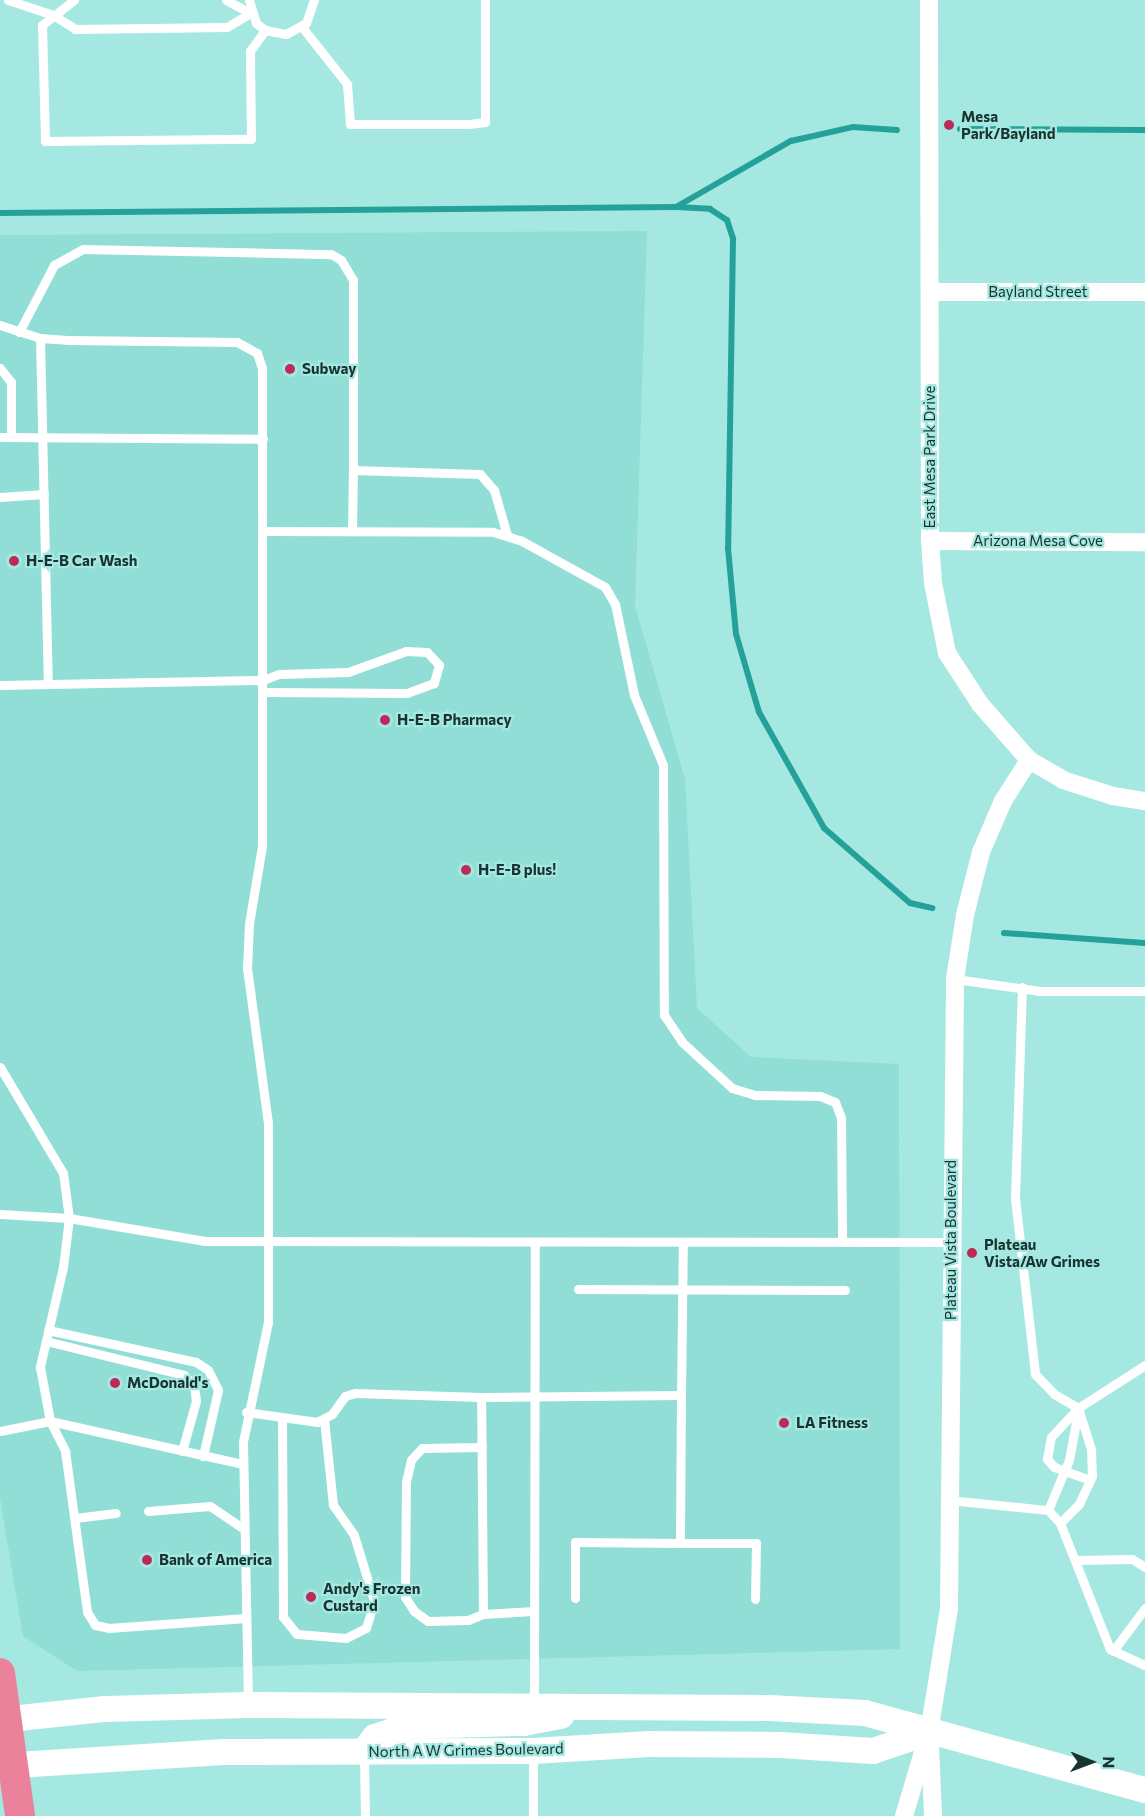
<!DOCTYPE html>
<html>
<head>
<meta charset="utf-8">
<style>
  body { margin:0 }
  #map { position:relative; width:1145px; height:1816px; overflow:hidden; background:#a5e8e1; font-family:Commissioner,sans-serif }
  div>[style] { position:absolute }
  [style*='--x'] { left:calc(var(--x)*1px); top:calc(var(--y)*1px); width:calc(var(--w)*1px); rotate:calc(var(--a)*1deg) }
  .built>* { inset:0; background:#90ded6 }
  .stream>* { height:6px; margin:-3px; padding:0 3px; transform-origin:3px; border-radius:3px; background:#24a29a }
  .service>* { height:9px; margin:-4.5px; padding:0 4.5px; transform-origin:4.5px; border-radius:4.5px; background:#fff }
  .minor>* { height:18px; margin:-9px; padding:0 9px; transform-origin:9px; border-radius:9px; background:#fff }
  .secondary>* { height:26px; margin:-13px; padding:0 13px; transform-origin:13px; border-radius:13px; background:#fff }
  .trunk>* { height:30px; margin:-15px; padding:0 15px; transform-origin:15px; border-radius:15px; background:#ea829b }
  .dots>* { width:16px; height:16px; translate:-50% -50%; box-sizing:border-box; border:3px solid #a5e8e1; border-radius:50% }
  span { translate:-50% -50%; white-space:nowrap; text-align:center; line-height:1.15; -webkit-text-stroke:4.5px #a5e8e1; paint-order:stroke }
  .poi-label { font-size:15px; color:#183330; font-weight:700 }
  .left { translate:0 -50%; text-align:left }
  .street-label { font-size:15px; color:#183330 }
  .north { position:absolute; left:1061px; top:1732px; width:60px; height:60px; -webkit-text-stroke:4px #a5e8e1; paint-order:stroke; rotate:91deg; font-size:16px; font-weight:700; line-height:24px; text-align:center; color:#183330 }
  .north::after { content:''; display:block; margin:auto; width:21px; height:27px; background:#183330; clip-path:polygon(50% 0,100% 100%,50% 72%,0 100%) }
</style>
</head>
<body>
<div id="map">
  <div class="built">
    <div style="clip-path:polygon(647px 231px,635px 606px,685px 779px,697px 1008px,751px 1057px,899px 1064px,900px 1649px,77px 1671px,23px 1636px,0 1497px,0 235px)"></div>
  </div>
  <div class="stream">
    <div style="--x:960;--y:129;--w:185;--a:0.3"></div>
    <div style="--x:676;--y:207;--w:34;--a:3"></div>
    <div style="--x:710;--y:209;--w:20;--a:33"></div>
    <div style="--x:727;--y:220;--w:20;--a:72"></div>
    <div style="--x:733;--y:239;--w:309;--a:90.9"></div>
    <div style="--x:728;--y:548;--w:86;--a:84.7"></div>
    <div style="--x:736;--y:634;--w:81;--a:73.6"></div>
    <div style="--x:759;--y:712;--w:133;--a:60.7"></div>
    <div style="--x:824;--y:828;--w:114;--a:41.1"></div>
    <div style="--x:910;--y:903;--w:23;--a:13"></div>
    <div style="--x:0;--y:213;--w:676;--a:-0.51"></div>
    <div style="--x:676;--y:207;--w:133;--a:-29.9"></div>
    <div style="--x:791;--y:141;--w:64;--a:-12.7"></div>
    <div style="--x:853;--y:127;--w:44;--a:3.9"></div>
    <div style="--x:1004;--y:933;--w:141;--a:4.1"></div>
  </div>
  <div class="service">
    <div style="--x:8;--y:0;--w:47;--a:18.4"></div>
    <div style="--x:53;--y:15;--w:26;--a:32"></div>
    <div style="--x:75;--y:29;--w:152;--a:-0.8"></div>
    <div style="--x:227;--y:27;--w:27;--a:-31"></div>
    <div style="--x:74;--y:0;--w:41;--a:142"></div>
    <div style="--x:42;--y:25;--w:116;--a:88.5"></div>
    <div style="--x:45;--y:141;--w:206;--a:-0.6"></div>
    <div style="--x:251;--y:139;--w:88;--a:-90.7"></div>
    <div style="--x:250;--y:51;--w:26;--a:-54"></div>
    <div style="--x:226;--y:0;--w:27;--a:28"></div>
    <div style="--x:249;--y:0;--w:24;--a:73"></div>
    <div style="--x:256;--y:23;--w:11;--a:38"></div>
    <div style="--x:265;--y:30;--w:21;--a:11"></div>
    <div style="--x:286;--y:34;--w:23;--a:-29"></div>
    <div style="--x:306;--y:23;--w:24;--a:-71"></div>
    <div style="--x:302;--y:27;--w:73;--a:51.7"></div>
    <div style="--x:347;--y:84;--w:40;--a:85.7"></div>
    <div style="--x:350;--y:124;--w:119;--a:0"></div>
    <div style="--x:469;--y:124;--w:16;--a:-7"></div>
    <div style="--x:485;--y:122;--w:122;--a:-90"></div>
    <div style="--x:0;--y:325;--w:42;--a:18"></div>
    <div style="--x:40;--y:338;--w:27;--a:4"></div>
    <div style="--x:67;--y:340;--w:170;--a:0.7"></div>
    <div style="--x:237;--y:342;--w:23;--a:29"></div>
    <div style="--x:257;--y:353;--w:16;--a:72"></div>
    <div style="--x:262;--y:368;--w:478;--a:90"></div>
    <div style="--x:262;--y:846;--w:79;--a:99.5"></div>
    <div style="--x:249;--y:924;--w:44;--a:92.6"></div>
    <div style="--x:247;--y:968;--w:156;--a:82.3"></div>
    <div style="--x:268;--y:1123;--w:199;--a:90"></div>
    <div style="--x:268;--y:1322;--w:123;--a:101.8"></div>
    <div style="--x:243;--y:1442;--w:261;--a:88.9"></div>
    <div style="--x:19;--y:332;--w:76;--a:-62.4"></div>
    <div style="--x:54;--y:265;--w:33;--a:-29"></div>
    <div style="--x:83;--y:249;--w:248;--a:1.2"></div>
    <div style="--x:331;--y:254;--w:12;--a:31"></div>
    <div style="--x:341;--y:260;--w:23;--a:59"></div>
    <div style="--x:353;--y:280;--w:190;--a:90"></div>
    <div style="--x:353;--y:470;--w:127;--a:1.8"></div>
    <div style="--x:480;--y:474;--w:21;--a:49"></div>
    <div style="--x:494;--y:490;--w:47;--a:73.9"></div>
    <div style="--x:40;--y:338;--w:345;--a:88.7"></div>
    <div style="--x:0;--y:368;--w:18;--a:52"></div>
    <div style="--x:11;--y:382;--w:55;--a:90"></div>
    <div style="--x:0;--y:437;--w:263;--a:0.4"></div>
    <div style="--x:0;--y:497;--w:44;--a:-3.9"></div>
    <div style="--x:263;--y:531;--w:230;--a:0.2"></div>
    <div style="--x:493;--y:532;--w:28;--a:17"></div>
    <div style="--x:520;--y:540;--w:97;--a:28.9"></div>
    <div style="--x:605;--y:587;--w:20;--a:60"></div>
    <div style="--x:615;--y:604;--w:93;--a:78.2"></div>
    <div style="--x:634;--y:695;--w:76;--a:67.5"></div>
    <div style="--x:663;--y:765;--w:250;--a:89.8"></div>
    <div style="--x:664;--y:1015;--w:32;--a:56"></div>
    <div style="--x:682;--y:1042;--w:68;--a:42.6"></div>
    <div style="--x:732;--y:1088;--w:24;--a:17"></div>
    <div style="--x:755;--y:1095;--w:65;--a:0.9"></div>
    <div style="--x:820;--y:1096;--w:16;--a:22"></div>
    <div style="--x:835;--y:1102;--w:17;--a:69"></div>
    <div style="--x:841;--y:1118;--w:124;--a:89.5"></div>
    <div style="--x:352;--y:531;--w:61;--a:-89.1"></div>
    <div style="--x:0;--y:685;--w:263;--a:-1.1"></div>
    <div style="--x:263;--y:680;--w:17;--a:-21"></div>
    <div style="--x:279;--y:674;--w:69;--a:-1.7"></div>
    <div style="--x:348;--y:672;--w:62;--a:-19.9"></div>
    <div style="--x:406;--y:651;--w:21;--a:3"></div>
    <div style="--x:427;--y:652;--w:18;--a:47"></div>
    <div style="--x:439;--y:665;--w:19;--a:106"></div>
    <div style="--x:434;--y:683;--w:29;--a:160"></div>
    <div style="--x:407;--y:693;--w:144;--a:-179.6"></div>
    <div style="--x:955;--y:979;--w:86;--a:8"></div>
    <div style="--x:1040;--y:991;--w:105;--a:0"></div>
    <div style="--x:1022;--y:987;--w:211;--a:91.9"></div>
    <div style="--x:1015;--y:1198;--w:177;--a:83.5"></div>
    <div style="--x:1035;--y:1374;--w:28;--a:46"></div>
    <div style="--x:1054;--y:1394;--w:28;--a:30"></div>
    <div style="--x:1078;--y:1408;--w:43;--a:72.4"></div>
    <div style="--x:1091;--y:1449;--w:27;--a:88"></div>
    <div style="--x:1092;--y:1476;--w:31;--a:115"></div>
    <div style="--x:1079;--y:1504;--w:27;--a:135"></div>
    <div style="--x:0;--y:1067;--w:123;--a:59.3"></div>
    <div style="--x:63;--y:1173;--w:45;--a:82.4"></div>
    <div style="--x:69;--y:1218;--w:49;--a:97"></div>
    <div style="--x:63;--y:1267;--w:103;--a:103"></div>
    <div style="--x:40;--y:1367;--w:55;--a:79.5"></div>
    <div style="--x:50;--y:1421;--w:198;--a:12.6"></div>
    <div style="--x:0;--y:1214;--w:69;--a:3.3"></div>
    <div style="--x:69;--y:1218;--w:138;--a:9.6"></div>
    <div style="--x:205;--y:1241;--w:746;--a:0.08"></div>
    <div style="--x:578;--y:1289;--w:267;--a:0.2"></div>
    <div style="--x:48;--y:1330;--w:151;--a:12.2"></div>
    <div style="--x:196;--y:1362;--w:14;--a:34"></div>
    <div style="--x:208;--y:1370;--w:22;--a:63"></div>
    <div style="--x:218;--y:1390;--w:68;--a:102.8"></div>
    <div style="--x:46;--y:1341;--w:142;--a:13.8"></div>
    <div style="--x:184;--y:1375;--w:14;--a:45"></div>
    <div style="--x:194;--y:1385;--w:16;--a:83"></div>
    <div style="--x:196;--y:1401;--w:52;--a:105.6"></div>
    <div style="--x:681;--y:1395;--w:148;--a:90.4"></div>
    <div style="--x:680;--y:1543;--w:76;--a:0"></div>
    <div style="--x:756;--y:1543;--w:56;--a:91"></div>
    <div style="--x:246;--y:1412;--w:72;--a:8"></div>
    <div style="--x:317;--y:1422;--w:17;--a:-28"></div>
    <div style="--x:332;--y:1414;--w:22;--a:-54"></div>
    <div style="--x:345;--y:1396;--w:10;--a:-17"></div>
    <div style="--x:355;--y:1393;--w:126;--a:1.8"></div>
    <div style="--x:282;--y:1418;--w:199;--a:89.7"></div>
    <div style="--x:283;--y:1617;--w:22;--a:51"></div>
    <div style="--x:297;--y:1634;--w:49;--a:4.7"></div>
    <div style="--x:346;--y:1638;--w:22;--a:-27"></div>
    <div style="--x:366;--y:1628;--w:28;--a:-73"></div>
    <div style="--x:374;--y:1601;--w:69;--a:-106.9"></div>
    <div style="--x:354;--y:1535;--w:37;--a:-125"></div>
    <div style="--x:333;--y:1505;--w:86;--a:-96"></div>
    <div style="--x:0;--y:1431;--w:51;--a:-11.3"></div>
    <div style="--x:50;--y:1421;--w:34;--a:63"></div>
    <div style="--x:65;--y:1451;--w:162;--a:82.2"></div>
    <div style="--x:87;--y:1612;--w:15;--a:58"></div>
    <div style="--x:95;--y:1625;--w:14;--a:12"></div>
    <div style="--x:109;--y:1628;--w:137;--a:-4.2"></div>
    <div style="--x:482;--y:1447;--w:60;--a:179"></div>
    <div style="--x:422;--y:1448;--w:16;--a:133"></div>
    <div style="--x:411;--y:1460;--w:22;--a:103"></div>
    <div style="--x:406;--y:1481;--w:116;--a:90.5"></div>
    <div style="--x:405;--y:1597;--w:17;--a:57"></div>
    <div style="--x:414;--y:1611;--w:17;--a:36"></div>
    <div style="--x:428;--y:1621;--w:40;--a:-1.4"></div>
    <div style="--x:468;--y:1620;--w:16;--a:-22"></div>
    <div style="--x:1090;--y:1480;--w:38;--a:-160"></div>
    <div style="--x:1054;--y:1467;--w:11;--a:-131"></div>
    <div style="--x:1047;--y:1459;--w:22;--a:-80"></div>
    <div style="--x:1051;--y:1437;--w:40;--a:-47"></div>
    <div style="--x:1078;--y:1408;--w:80;--a:-32.7"></div>
    <div style="--x:949;--y:1500;--w:100;--a:5.8"></div>
    <div style="--x:1048;--y:1510;--w:18;--a:47"></div>
    <div style="--x:1060;--y:1523;--w:136;--a:68.4"></div>
    <div style="--x:1110;--y:1649;--w:38;--a:25"></div>
    <div style="--x:1048;--y:1510;--w:54;--a:-67.2"></div>
    <div style="--x:1069;--y:1460;--w:50;--a:-79.6"></div>
    <div style="--x:148;--y:1511;--w:62;--a:-4.6"></div>
    <div style="--x:210;--y:1506;--w:41;--a:34.1"></div>
    <div style="--x:75;--y:1518;--w:41;--a:-7"></div>
    <div style="--x:1075;--y:1560;--w:57;--a:-1"></div>
    <div style="--x:1132;--y:1559;--w:15;--a:32"></div>
    <div style="--x:575;--y:1598;--w:56;--a:-90"></div>
    <div style="--x:575;--y:1542;--w:105;--a:0.5"></div>
    <div style="--x:534;--y:1611;--w:51;--a:176.6"></div>
    <div style="--x:483;--y:1614;--w:217;--a:-90.5"></div>
    <div style="--x:481;--y:1397;--w:200;--a:-0.6"></div>
    <div style="--x:681;--y:1395;--w:153;--a:-89.3"></div>
    <div style="--x:1113;--y:1651;--w:54;--a:-53.3"></div>
    <div style="--x:534;--y:1705;--w:463;--a:-89.9"></div>
    <div style="--x:364;--y:1754;--w:62;--a:89.1"></div>
    <div style="--x:533;--y:1816;--w:63;--a:-90"></div>
  </div>
  <div class="minor">
    <div style="--x:929;--y:0;--w:541;--a:89.89"></div>
    <div style="--x:930;--y:541;--w:42;--a:85.9"></div>
    <div style="--x:933;--y:583;--w:71;--a:78.7"></div>
    <div style="--x:947;--y:653;--w:61;--a:57.1"></div>
    <div style="--x:980;--y:704;--w:74;--a:48.8"></div>
    <div style="--x:1029;--y:760;--w:39;--a:30"></div>
    <div style="--x:1063;--y:780;--w:52;--a:17.7"></div>
    <div style="--x:1113;--y:796;--w:32;--a:9"></div>
    <div style="--x:931;--y:292;--w:214;--a:0"></div>
    <div style="--x:930;--y:541;--w:215;--a:0.3"></div>
    <div style="--x:930;--y:1746;--w:70;--a:87.5"></div>
    <div style="--x:904;--y:1816;--w:88;--a:-73.4"></div>
    <div style="--x:929;--y:1732;--w:125;--a:-80.8"></div>
    <div style="--x:949;--y:1609;--w:630;--a:-89.45"></div>
    <div style="--x:955;--y:979;--w:65;--a:-81.1"></div>
    <div style="--x:965;--y:915;--w:65;--a:-75.7"></div>
    <div style="--x:981;--y:852;--w:56;--a:-66.7"></div>
    <div style="--x:1003;--y:801;--w:49;--a:-57.6"></div>
  </div>
  <div class="secondary">
    <div style="--x:0;--y:1720;--w:106;--a:-6"></div>
    <div style="--x:105;--y:1709;--w:143;--a:-1.6"></div>
    <div style="--x:248;--y:1705;--w:521;--a:0.33"></div>
    <div style="--x:769;--y:1708;--w:96;--a:3"></div>
    <div style="--x:865;--y:1713;--w:290;--a:15.4"></div>
    <div style="--x:364;--y:1751;--w:18;--a:-52"></div>
    <div style="--x:375;--y:1737;--w:34;--a:-19"></div>
    <div style="--x:407;--y:1726;--w:117;--a:-1.5"></div>
    <div style="--x:524;--y:1723;--w:38;--a:-11"></div>
    <div style="--x:0;--y:1766;--w:224;--a:-3.6"></div>
    <div style="--x:224;--y:1752;--w:309;--a:-0.2"></div>
    <div style="--x:533;--y:1751;--w:116;--a:-3.5"></div>
    <div style="--x:649;--y:1744;--w:131;--a:0.4"></div>
    <div style="--x:780;--y:1745;--w:93;--a:3.7"></div>
    <div style="--x:873;--y:1751;--w:59;--a:-18.7"></div>
  </div>
  <div class="trunk">
    <div style="--x:0;--y:1673;--w:144;--a:82"></div>
  </div>
  <div class="dots">
    <div style="left:949px;top:125px;background:#ba2b58"></div>
    <div style="left:290px;top:369px;background:#ba2b58"></div>
    <div style="left:14px;top:561px;background:#ba2b58"></div>
    <div style="left:385px;top:720px;background:#ba2b58"></div>
    <div style="left:466px;top:870px;background:#ba2b58"></div>
    <div style="left:972px;top:1253px;background:#ba2b58"></div>
    <div style="left:115px;top:1383px;background:#ba2b58"></div>
    <div style="left:784px;top:1423px;background:#ba2b58"></div>
    <div style="left:147px;top:1560px;background:#ba2b58"></div>
    <div style="left:311px;top:1597px;background:#ba2b58"></div>
  </div>
  <div class="poi-label">
    <span class="left" style="left:961px;top:125px">Mesa<br>Park/Bayland</span>
    <span class="left" style="left:302px;top:369px">Subway</span>
    <span class="left" style="left:26px;top:561px">H-E-B Car Wash</span>
    <span class="left" style="left:397px;top:720px">H-E-B Pharmacy</span>
    <span class="left" style="left:478px;top:870px">H-E-B plus!</span>
    <span class="left" style="left:984px;top:1253px">Plateau<br>Vista/Aw Grimes</span>
    <span class="left" style="left:127px;top:1383px">McDonald's</span>
    <span class="left" style="left:796px;top:1423px">LA Fitness</span>
    <span class="left" style="left:159px;top:1560px">Bank of America</span>
    <span class="left" style="left:323px;top:1597px">Andy's Frozen<br>Custard</span>
  </div>
  <div class="street-label">
    <span style="left:1038px;top:292px">Bayland Street</span>
    <span style="left:930px;top:457px;rotate:-90deg">East Mesa Park Drive</span>
    <span style="left:1038px;top:541px">Arizona Mesa Cove</span>
    <span style="left:951px;top:1240px;rotate:-90deg">Plateau Vista Boulevard</span>
    <span style="left:466px;top:1750px;rotate:-1deg">North A W Grimes Boulevard</span>
  </div>
  <div class="north">N</div>
</div>
</body>
</html>
